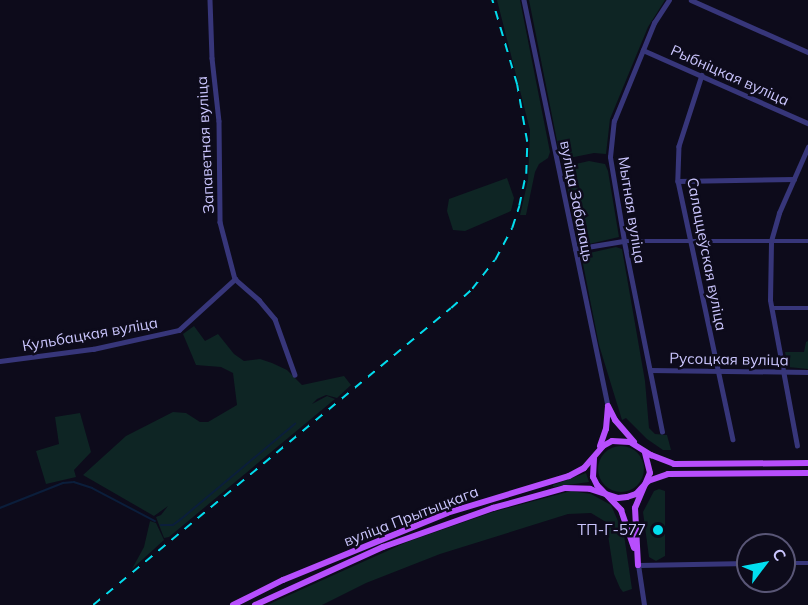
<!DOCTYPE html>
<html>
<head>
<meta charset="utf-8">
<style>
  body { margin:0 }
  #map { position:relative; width:808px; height:605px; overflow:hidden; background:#0d0b1b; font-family:Mulish,sans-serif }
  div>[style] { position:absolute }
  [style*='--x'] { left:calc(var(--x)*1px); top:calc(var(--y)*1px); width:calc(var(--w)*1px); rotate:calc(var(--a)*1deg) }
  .green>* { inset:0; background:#0e2524 }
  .round { border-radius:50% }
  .stream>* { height:1.5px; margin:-0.75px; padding:0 0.75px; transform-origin:0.75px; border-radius:0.75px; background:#0b1e3b }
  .minor>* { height:4.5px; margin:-2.25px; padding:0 2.25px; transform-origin:2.25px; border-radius:2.25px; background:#37367a }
  .major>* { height:6px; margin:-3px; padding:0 3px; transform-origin:3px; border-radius:3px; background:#b74efd }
  .rail>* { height:1.5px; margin-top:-0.75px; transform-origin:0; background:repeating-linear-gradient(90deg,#02ddee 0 9px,transparent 0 17px) }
  .dots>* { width:16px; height:16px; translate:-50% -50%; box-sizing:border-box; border:3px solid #0d0b1b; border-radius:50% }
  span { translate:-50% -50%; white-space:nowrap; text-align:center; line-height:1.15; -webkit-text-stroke:5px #0d0b1b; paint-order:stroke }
  .street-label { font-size:15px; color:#cbc6fe }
  .poi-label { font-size:15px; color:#cbc6fe }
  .right { translate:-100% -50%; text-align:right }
  .north { position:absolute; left:736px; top:533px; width:60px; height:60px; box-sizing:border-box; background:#0d0b1b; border:2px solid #595676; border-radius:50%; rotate:58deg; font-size:16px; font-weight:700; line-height:24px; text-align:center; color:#cbc6fe }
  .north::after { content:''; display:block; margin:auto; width:21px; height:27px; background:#02ddee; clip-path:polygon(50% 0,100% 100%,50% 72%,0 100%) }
</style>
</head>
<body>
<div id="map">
  <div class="green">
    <div style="clip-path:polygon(497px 0,520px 0,550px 152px,548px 158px,539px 164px,535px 172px,526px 215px,520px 215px,528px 180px,530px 130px)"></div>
    <div style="clip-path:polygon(529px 0,665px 0,648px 27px,610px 119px,606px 154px,594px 153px,564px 159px,560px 156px)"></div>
    <div style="clip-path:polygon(589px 161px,605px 164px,608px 171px,619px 237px,585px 245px,578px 240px,564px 171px,567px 166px)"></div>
    <div style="clip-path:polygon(507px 178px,514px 198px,511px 211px,465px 231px,453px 230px,447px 211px,449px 199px)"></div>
    <div style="clip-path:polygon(616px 247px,622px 249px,645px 381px,649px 428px,655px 434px,667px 435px,671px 450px,663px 450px,647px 439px,626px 418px,622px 420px,599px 345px,582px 259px,585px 254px)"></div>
    <div style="clip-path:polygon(194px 326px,205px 341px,218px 334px,234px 354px,244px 361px,260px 359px,272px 363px,287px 370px,302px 385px,344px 376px,351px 385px,337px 398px,326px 395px,317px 399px,312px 404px,327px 396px,335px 399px,169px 537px,164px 538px,156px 517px,161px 515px,168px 506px,154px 516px,83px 475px,126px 436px,173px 412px,186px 413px,200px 422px,208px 422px,237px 405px,233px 373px,221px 367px,196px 365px,183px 334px)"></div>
    <div style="clip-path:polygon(808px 341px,808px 369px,788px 367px,785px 352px,804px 352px,806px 342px)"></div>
    <div style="clip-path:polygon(80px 413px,91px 452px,74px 470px,76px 477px,46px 484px,36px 451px,59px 444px,55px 417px)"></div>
    <div class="round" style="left:598px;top:446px;width:46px;height:46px"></div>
    <div style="clip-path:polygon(586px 473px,589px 482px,553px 487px,553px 485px)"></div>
    <div style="clip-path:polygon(659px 489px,665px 491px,665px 556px,656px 561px,649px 557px,643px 512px,654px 491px)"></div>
    <div style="clip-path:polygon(571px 491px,591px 494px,611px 505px,624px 535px,632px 589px,623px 592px,620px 588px,614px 574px,606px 522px,591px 513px,568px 514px,440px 554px,366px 583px,322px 605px,267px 605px,407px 542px,493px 512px)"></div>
    <div style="clip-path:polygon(150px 521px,156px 523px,164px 540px,132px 569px,144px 547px)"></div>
  </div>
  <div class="stream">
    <div style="--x:0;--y:508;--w:68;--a:-21.6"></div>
    <div style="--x:63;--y:483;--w:11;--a:-5"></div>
    <div style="--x:74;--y:482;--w:19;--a:18"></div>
    <div style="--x:92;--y:488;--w:71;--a:27.6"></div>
    <div style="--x:161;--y:525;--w:12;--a:0"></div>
    <div style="--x:173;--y:525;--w:9;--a:-36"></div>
    <div style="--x:180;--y:520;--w:150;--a:-39.9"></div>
  </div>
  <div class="minor">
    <div style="--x:210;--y:0;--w:58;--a:88"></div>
    <div style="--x:212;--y:58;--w:63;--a:83.7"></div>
    <div style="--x:219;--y:121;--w:101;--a:89.4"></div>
    <div style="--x:220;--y:222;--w:59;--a:75.3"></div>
    <div style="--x:235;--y:279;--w:32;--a:41"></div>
    <div style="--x:259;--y:300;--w:25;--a:50"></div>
    <div style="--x:275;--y:319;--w:59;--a:70.3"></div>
    <div style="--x:524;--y:0;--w:415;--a:78.3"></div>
    <div style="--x:691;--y:0;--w:128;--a:24"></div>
    <div style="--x:643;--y:50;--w:180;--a:23.9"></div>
    <div style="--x:702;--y:75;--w:75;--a:107.9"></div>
    <div style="--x:679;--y:146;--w:35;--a:92"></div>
    <div style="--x:678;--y:181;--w:264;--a:78"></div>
    <div style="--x:678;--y:181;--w:116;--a:-1"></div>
    <div style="--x:575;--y:249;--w:50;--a:-9.3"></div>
    <div style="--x:624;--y:241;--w:184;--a:0"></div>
    <div style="--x:772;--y:308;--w:36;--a:0"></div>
    <div style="--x:0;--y:361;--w:94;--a:-7.4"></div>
    <div style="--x:93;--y:349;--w:88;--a:-12.5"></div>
    <div style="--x:179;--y:330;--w:76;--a:-42.3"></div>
    <div style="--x:650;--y:370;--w:158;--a:0.7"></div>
    <div style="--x:662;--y:432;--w:195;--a:-101.3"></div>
    <div style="--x:624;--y:241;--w:85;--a:-99.5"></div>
    <div style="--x:610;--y:157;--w:36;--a:-84"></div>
    <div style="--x:614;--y:121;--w:106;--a:-67.8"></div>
    <div style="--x:654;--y:23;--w:27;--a:-57"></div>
    <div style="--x:797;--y:446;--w:148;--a:-100.5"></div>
    <div style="--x:770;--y:300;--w:59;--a:-89"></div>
    <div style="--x:771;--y:241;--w:29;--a:-74"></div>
    <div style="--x:779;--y:213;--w:72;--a:-66.3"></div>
    <div style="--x:784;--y:563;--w:24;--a:0"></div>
    <div style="--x:644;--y:605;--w:40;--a:-98.5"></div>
    <div style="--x:638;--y:565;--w:110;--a:-1"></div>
  </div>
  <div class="major">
    <div style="--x:608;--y:406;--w:16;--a:63"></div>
    <div style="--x:615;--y:420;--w:29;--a:49"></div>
    <div style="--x:600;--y:446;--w:18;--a:-71"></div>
    <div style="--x:606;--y:429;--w:22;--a:-85"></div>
    <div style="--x:594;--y:458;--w:19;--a:93"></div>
    <div style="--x:593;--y:477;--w:9;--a:63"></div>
    <div style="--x:597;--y:485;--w:35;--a:46"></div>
    <div style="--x:621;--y:510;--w:40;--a:71.1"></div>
    <div style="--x:648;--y:481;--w:21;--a:-19"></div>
    <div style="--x:668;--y:474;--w:140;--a:-0.4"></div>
    <div style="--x:638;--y:565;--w:57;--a:-93"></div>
    <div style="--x:635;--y:508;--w:38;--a:-67"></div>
    <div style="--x:650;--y:473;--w:21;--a:-104"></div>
    <div style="--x:233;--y:605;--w:56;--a:-26.6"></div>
    <div style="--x:283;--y:580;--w:177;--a:-22.2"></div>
    <div style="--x:447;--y:513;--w:127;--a:-16.9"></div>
    <div style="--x:569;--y:476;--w:17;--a:-28"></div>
    <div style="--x:584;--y:468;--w:29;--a:-49"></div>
    <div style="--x:603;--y:446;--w:10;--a:-29"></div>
    <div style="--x:612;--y:441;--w:18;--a:3"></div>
    <div style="--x:630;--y:442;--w:25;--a:32"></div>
    <div style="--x:651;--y:455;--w:25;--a:21"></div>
    <div style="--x:674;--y:464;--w:134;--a:-0.4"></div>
    <div style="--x:255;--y:605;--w:141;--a:-24.4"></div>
    <div style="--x:383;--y:547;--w:117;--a:-19.5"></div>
    <div style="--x:493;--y:508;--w:75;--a:-15.5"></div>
    <div style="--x:565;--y:488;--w:25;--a:2"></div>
    <div style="--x:590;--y:489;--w:29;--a:18"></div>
    <div style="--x:618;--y:498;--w:9;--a:-6"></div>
    <div style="--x:627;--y:497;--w:9;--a:-18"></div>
    <div style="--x:636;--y:494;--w:18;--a:-47"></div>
  </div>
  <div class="rail">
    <div style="--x:93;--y:605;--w:465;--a:-39.7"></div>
    <div style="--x:451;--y:308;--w:28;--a:-42"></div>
    <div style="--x:472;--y:289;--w:37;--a:-52"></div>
    <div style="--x:495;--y:260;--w:36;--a:-62"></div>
    <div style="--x:512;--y:228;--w:23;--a:-72"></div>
    <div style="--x:519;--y:206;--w:33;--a:-78"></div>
    <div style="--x:526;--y:174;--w:32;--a:-88"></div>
    <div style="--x:527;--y:142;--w:58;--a:-100"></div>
    <div style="--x:517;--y:85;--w:89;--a:-106.4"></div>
  </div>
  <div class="dots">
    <div style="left:658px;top:530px;background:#02ddee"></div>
  </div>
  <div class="street-label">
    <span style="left:730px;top:75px;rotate:24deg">Рыбніцкая вуліца</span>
    <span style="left:205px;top:145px;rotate:-93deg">Запаветная вуліца</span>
    <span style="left:577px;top:201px;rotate:79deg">вуліца Забалаць</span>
    <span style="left:632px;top:210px;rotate:81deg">Мытная вуліца</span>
    <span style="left:707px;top:254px;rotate:79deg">Салаццеўская вуліца</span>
    <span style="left:90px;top:334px;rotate:-10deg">Кульбацкая вуліца</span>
    <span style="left:729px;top:359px;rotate:1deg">Русоцкая вуліца</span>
    <span style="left:411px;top:516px;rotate:-21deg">вуліца Прытыцкага</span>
  </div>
  <div class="poi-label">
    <span class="right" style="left:646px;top:530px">ТП-Г-577</span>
  </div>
  <div class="north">С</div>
</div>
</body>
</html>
